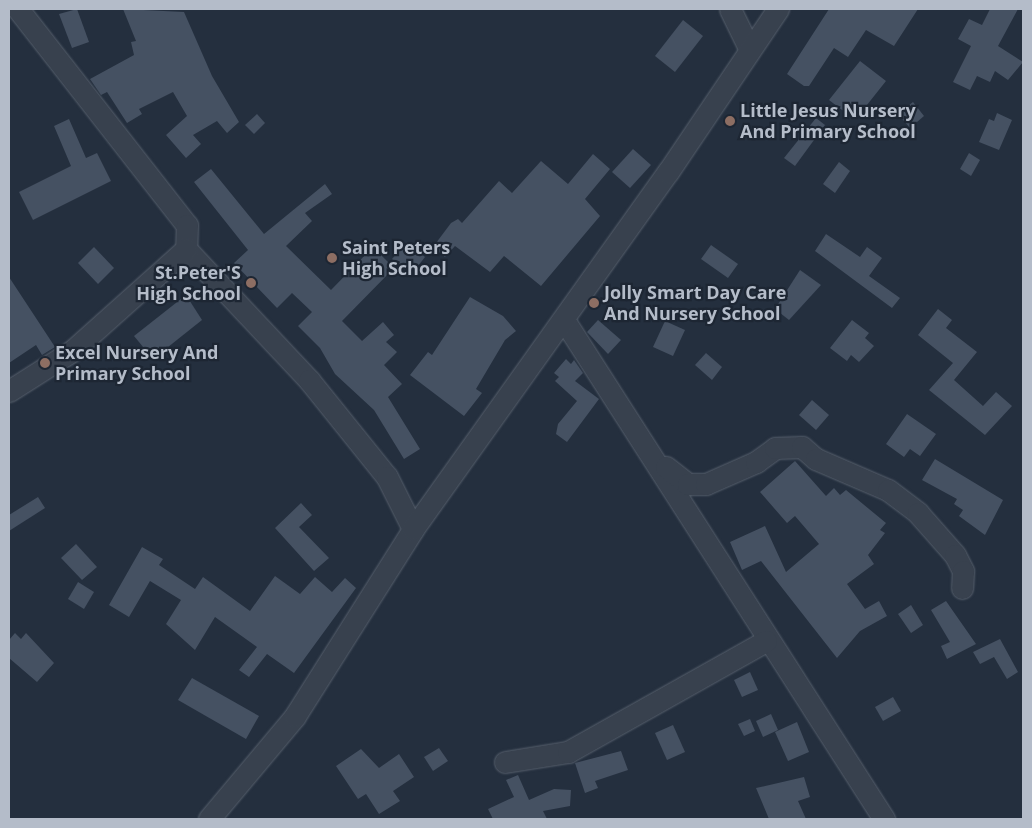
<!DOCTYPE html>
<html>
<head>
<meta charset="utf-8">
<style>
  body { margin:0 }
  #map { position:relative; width:1032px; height:828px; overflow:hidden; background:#242f3e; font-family:"Open Sans",sans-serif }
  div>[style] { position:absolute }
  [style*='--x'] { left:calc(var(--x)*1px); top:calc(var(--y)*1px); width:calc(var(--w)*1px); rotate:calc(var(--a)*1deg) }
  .building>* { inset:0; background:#455162 }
  .roads { filter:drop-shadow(0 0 1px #565f6c) drop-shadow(0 0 1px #565f6c) }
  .minor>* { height:21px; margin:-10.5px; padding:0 10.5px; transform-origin:10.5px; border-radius:10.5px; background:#38414e }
  .dots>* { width:14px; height:14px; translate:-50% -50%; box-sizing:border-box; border:2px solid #1d2633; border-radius:50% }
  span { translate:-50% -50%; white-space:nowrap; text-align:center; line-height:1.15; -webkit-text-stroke:4.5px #1d2633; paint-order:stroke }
  .poi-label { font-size:18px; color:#b4bcc9; font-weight:700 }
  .left { translate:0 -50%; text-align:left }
  .right { translate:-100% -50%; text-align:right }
  .frame { position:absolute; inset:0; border:10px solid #b4bcc9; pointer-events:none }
</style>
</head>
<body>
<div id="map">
  <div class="building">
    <div style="clip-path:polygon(77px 9px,89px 42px,72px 48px,59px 14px)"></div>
    <div style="clip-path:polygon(123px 9px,184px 12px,212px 76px,239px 122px,227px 133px,217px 121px,193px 135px,201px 144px,186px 158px,166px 135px,187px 116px,173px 92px,139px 109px,142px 114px,127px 123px,107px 92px,101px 95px,90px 79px,134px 55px,131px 42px,136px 41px)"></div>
    <div style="clip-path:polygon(829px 9px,918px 9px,894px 46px,866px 30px,848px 57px,834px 48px,809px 86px,804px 86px,787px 74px)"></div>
    <div style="clip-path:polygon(990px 9px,1018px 9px,998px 46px,1023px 62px,1008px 80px,995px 71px,990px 82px,977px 76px,970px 90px,953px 82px,971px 46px,958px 39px,969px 19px,982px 25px)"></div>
    <div style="clip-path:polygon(683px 20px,703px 36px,675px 72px,655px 56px)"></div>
    <div style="clip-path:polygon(860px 61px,886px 81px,859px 115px,850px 108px,846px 113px,829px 100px)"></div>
    <div style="clip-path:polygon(913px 102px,924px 116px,910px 128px,898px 114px)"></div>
    <div style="clip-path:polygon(997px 113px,1012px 120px,999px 150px,979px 142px,989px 119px,994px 121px)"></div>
    <div style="clip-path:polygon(257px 114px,265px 123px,254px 134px,245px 125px)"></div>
    <div style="clip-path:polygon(816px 118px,825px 125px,795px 166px,784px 158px)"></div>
    <div style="clip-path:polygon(69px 119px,86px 158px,97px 153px,111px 181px,33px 220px,19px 192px,71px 166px,54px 126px)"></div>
    <div style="clip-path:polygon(633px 149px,651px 165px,630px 188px,612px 172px)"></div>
    <div style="clip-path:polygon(969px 153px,980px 160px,971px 176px,960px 169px)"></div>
    <div style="clip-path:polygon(593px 154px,610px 169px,585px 199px,600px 216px,541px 286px,504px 256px,490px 272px,455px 246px,445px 257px,433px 247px,451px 223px,458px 219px,462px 223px,499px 181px,512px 193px,541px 161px,568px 184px)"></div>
    <div style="clip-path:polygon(839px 162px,850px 171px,835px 193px,823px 184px)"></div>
    <div style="clip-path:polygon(211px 169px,264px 234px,325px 184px,332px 194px,305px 213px,312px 221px,286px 246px,331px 290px,373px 247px,394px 268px,342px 321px,362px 341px,383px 322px,394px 335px,386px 342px,397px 352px,384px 365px,402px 384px,388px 397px,420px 449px,404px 459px,374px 410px,335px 374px,320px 348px,298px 326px,312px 312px,292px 293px,277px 308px,234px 263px,248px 250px,194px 182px)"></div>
    <div style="clip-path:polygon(826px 234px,860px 257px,867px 247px,882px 258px,869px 276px,900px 298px,892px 308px,815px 251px)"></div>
    <div style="clip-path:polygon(407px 242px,425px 257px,411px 275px,392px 259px)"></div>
    <div style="clip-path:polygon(711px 245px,738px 264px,728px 278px,701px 259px)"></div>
    <div style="clip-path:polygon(94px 247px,114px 268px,98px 284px,78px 263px)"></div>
    <div style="clip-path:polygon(800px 270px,821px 285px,789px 320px,775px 309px)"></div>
    <div style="clip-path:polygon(9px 277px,55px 347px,42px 355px,36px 345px,9px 363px)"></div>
    <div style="clip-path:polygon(186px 295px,202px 320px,153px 359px,134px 336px)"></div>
    <div style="clip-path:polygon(470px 297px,503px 316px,516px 331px,505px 340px,476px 389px,482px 393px,464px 416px,410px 375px,428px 352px,432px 355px)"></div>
    <div style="clip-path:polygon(938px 309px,952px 320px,946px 328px,977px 352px,954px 380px,983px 406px,996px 392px,1012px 406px,985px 435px,929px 390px,953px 363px,918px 335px)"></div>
    <div style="clip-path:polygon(598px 320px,621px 340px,608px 354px,587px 332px)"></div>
    <div style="clip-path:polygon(852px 320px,869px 333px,865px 338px,874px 346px,859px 362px,851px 355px,847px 361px,830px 348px)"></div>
    <div style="clip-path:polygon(665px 321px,685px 330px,673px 356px,653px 347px)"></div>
    <div style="clip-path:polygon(706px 353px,722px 367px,712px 380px,695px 365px)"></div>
    <div style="clip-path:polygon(566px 359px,571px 364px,574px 360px,583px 373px,575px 381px,599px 399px,567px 442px,556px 434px,558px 424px,577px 401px,555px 381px,559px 377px,554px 373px)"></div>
    <div style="clip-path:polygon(812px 400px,829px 415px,816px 430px,799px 415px)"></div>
    <div style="clip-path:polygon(907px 414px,936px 434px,920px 456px,910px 449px,904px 457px,886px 444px)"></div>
    <div style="clip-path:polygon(935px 459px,1003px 500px,985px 535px,959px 516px,963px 510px,954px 504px,957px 499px,922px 480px)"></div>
    <div style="clip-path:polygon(795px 461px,826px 496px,834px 488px,840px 495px,846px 490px,886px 523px,880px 530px,885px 533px,868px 555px,874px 564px,847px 584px,865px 609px,879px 601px,887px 616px,860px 631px,837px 658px,761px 561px,742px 570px,730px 542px,765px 526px,786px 572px,819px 544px,795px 516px,787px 523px,760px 492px)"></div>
    <div style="clip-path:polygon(38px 497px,45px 508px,9px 531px,9px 515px)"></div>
    <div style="clip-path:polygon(301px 503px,312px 515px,299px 527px,329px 558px,314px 571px,275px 528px)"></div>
    <div style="clip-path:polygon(76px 544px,97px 567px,82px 580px,61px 558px)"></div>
    <div style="clip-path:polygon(142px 547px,163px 559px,159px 565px,195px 589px,203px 577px,250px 611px,275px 576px,300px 594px,315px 577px,332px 592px,345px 578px,356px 588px,294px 673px,267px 654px,249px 677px,239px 670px,257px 647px,215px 617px,195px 650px,166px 624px,181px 600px,150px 581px,129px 617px,109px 605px)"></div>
    <div style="clip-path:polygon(78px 582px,94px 592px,84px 609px,68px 599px)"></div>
    <div style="clip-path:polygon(946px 601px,976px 644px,947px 659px,941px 646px,950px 642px,931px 610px)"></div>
    <div style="clip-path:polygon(911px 605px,923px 625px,911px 633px,898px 614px)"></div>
    <div style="clip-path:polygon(15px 633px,21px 639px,26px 633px,54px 663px,37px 682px,9px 658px,9px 640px)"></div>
    <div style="clip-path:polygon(1000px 639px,1018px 672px,1007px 679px,994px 657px,980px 664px,973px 652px)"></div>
    <div style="clip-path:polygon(750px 672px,758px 690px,742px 697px,734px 680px)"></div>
    <div style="clip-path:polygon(192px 678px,259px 716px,246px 739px,178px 700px)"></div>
    <div style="clip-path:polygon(893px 697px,901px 711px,883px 721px,875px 707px)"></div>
    <div style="clip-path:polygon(771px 714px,778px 730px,763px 737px,756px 721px)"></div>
    <div style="clip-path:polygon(750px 719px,755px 731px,744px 736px,738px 724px)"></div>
    <div style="clip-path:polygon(797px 722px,809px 752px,788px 761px,775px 732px)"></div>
    <div style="clip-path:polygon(673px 725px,685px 752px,667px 760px,655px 733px)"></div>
    <div style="clip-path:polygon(439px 748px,448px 761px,433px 771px,424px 757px)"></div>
    <div style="clip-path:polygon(361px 749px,379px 768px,399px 754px,414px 777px,393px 791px,400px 801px,379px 814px,366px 794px,358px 799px,336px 766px)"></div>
    <div style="clip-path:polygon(621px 751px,628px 770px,595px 781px,598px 788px,585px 793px,575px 763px)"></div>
    <div style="clip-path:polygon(518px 775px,529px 800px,554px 789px,571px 790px,570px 806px,543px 811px,547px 819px,493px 819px,488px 809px,514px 797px,506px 780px)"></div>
    <div style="clip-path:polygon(804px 777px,810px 797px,798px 801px,806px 819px,769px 819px,756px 788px)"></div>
  </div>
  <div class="roads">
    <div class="minor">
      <div style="--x:18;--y:9;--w:274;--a:52"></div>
      <div style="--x:187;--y:225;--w:24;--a:92"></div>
      <div style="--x:186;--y:249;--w:180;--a:46.8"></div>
      <div style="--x:309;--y:380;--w:124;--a:51.2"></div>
      <div style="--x:387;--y:477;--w:58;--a:63.4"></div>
      <div style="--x:730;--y:9;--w:43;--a:64"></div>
      <div style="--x:564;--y:320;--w:593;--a:57.33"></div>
      <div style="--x:9;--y:391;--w:75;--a:-32.4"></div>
      <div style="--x:72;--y:351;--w:153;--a:-41.8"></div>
      <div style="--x:666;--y:467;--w:28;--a:38"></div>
      <div style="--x:688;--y:484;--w:18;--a:0"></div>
      <div style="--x:706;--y:484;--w:55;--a:-23.7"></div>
      <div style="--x:756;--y:462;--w:24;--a:-36"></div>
      <div style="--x:775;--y:448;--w:27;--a:-2"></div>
      <div style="--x:802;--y:447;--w:18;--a:41"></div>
      <div style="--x:816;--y:459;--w:78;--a:23.3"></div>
      <div style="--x:888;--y:490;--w:38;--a:37"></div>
      <div style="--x:918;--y:513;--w:56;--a:48.6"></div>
      <div style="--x:955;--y:555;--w:18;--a:63"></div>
      <div style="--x:963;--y:571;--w:17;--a:93"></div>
      <div style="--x:505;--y:762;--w:64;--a:-9"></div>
      <div style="--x:568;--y:752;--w:227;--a:-29.3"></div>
      <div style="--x:209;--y:819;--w:134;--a:-50.1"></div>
      <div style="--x:295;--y:716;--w:221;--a:-57.7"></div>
      <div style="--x:413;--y:529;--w:439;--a:-54.5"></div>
      <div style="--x:668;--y:172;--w:197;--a:-56"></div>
    </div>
  </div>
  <div class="dots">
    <div style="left:730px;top:121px;background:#8d6e63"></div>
    <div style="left:332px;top:258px;background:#8d6e63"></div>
    <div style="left:251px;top:283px;background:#8d6e63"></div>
    <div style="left:594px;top:303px;background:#8d6e63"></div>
    <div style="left:45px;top:363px;background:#8d6e63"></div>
  </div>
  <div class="poi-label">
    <span class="left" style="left:740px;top:121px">Little Jesus Nursery<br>And Primary School</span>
    <span class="left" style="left:342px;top:258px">Saint Peters<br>High School</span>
    <span class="right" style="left:241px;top:283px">St.Peter'S<br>High School</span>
    <span class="left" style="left:604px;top:303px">Jolly Smart Day Care<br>And Nursery School</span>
    <span class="left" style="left:55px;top:363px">Excel Nursery And<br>Primary School</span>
  </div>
  <div class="frame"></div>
</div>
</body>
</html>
